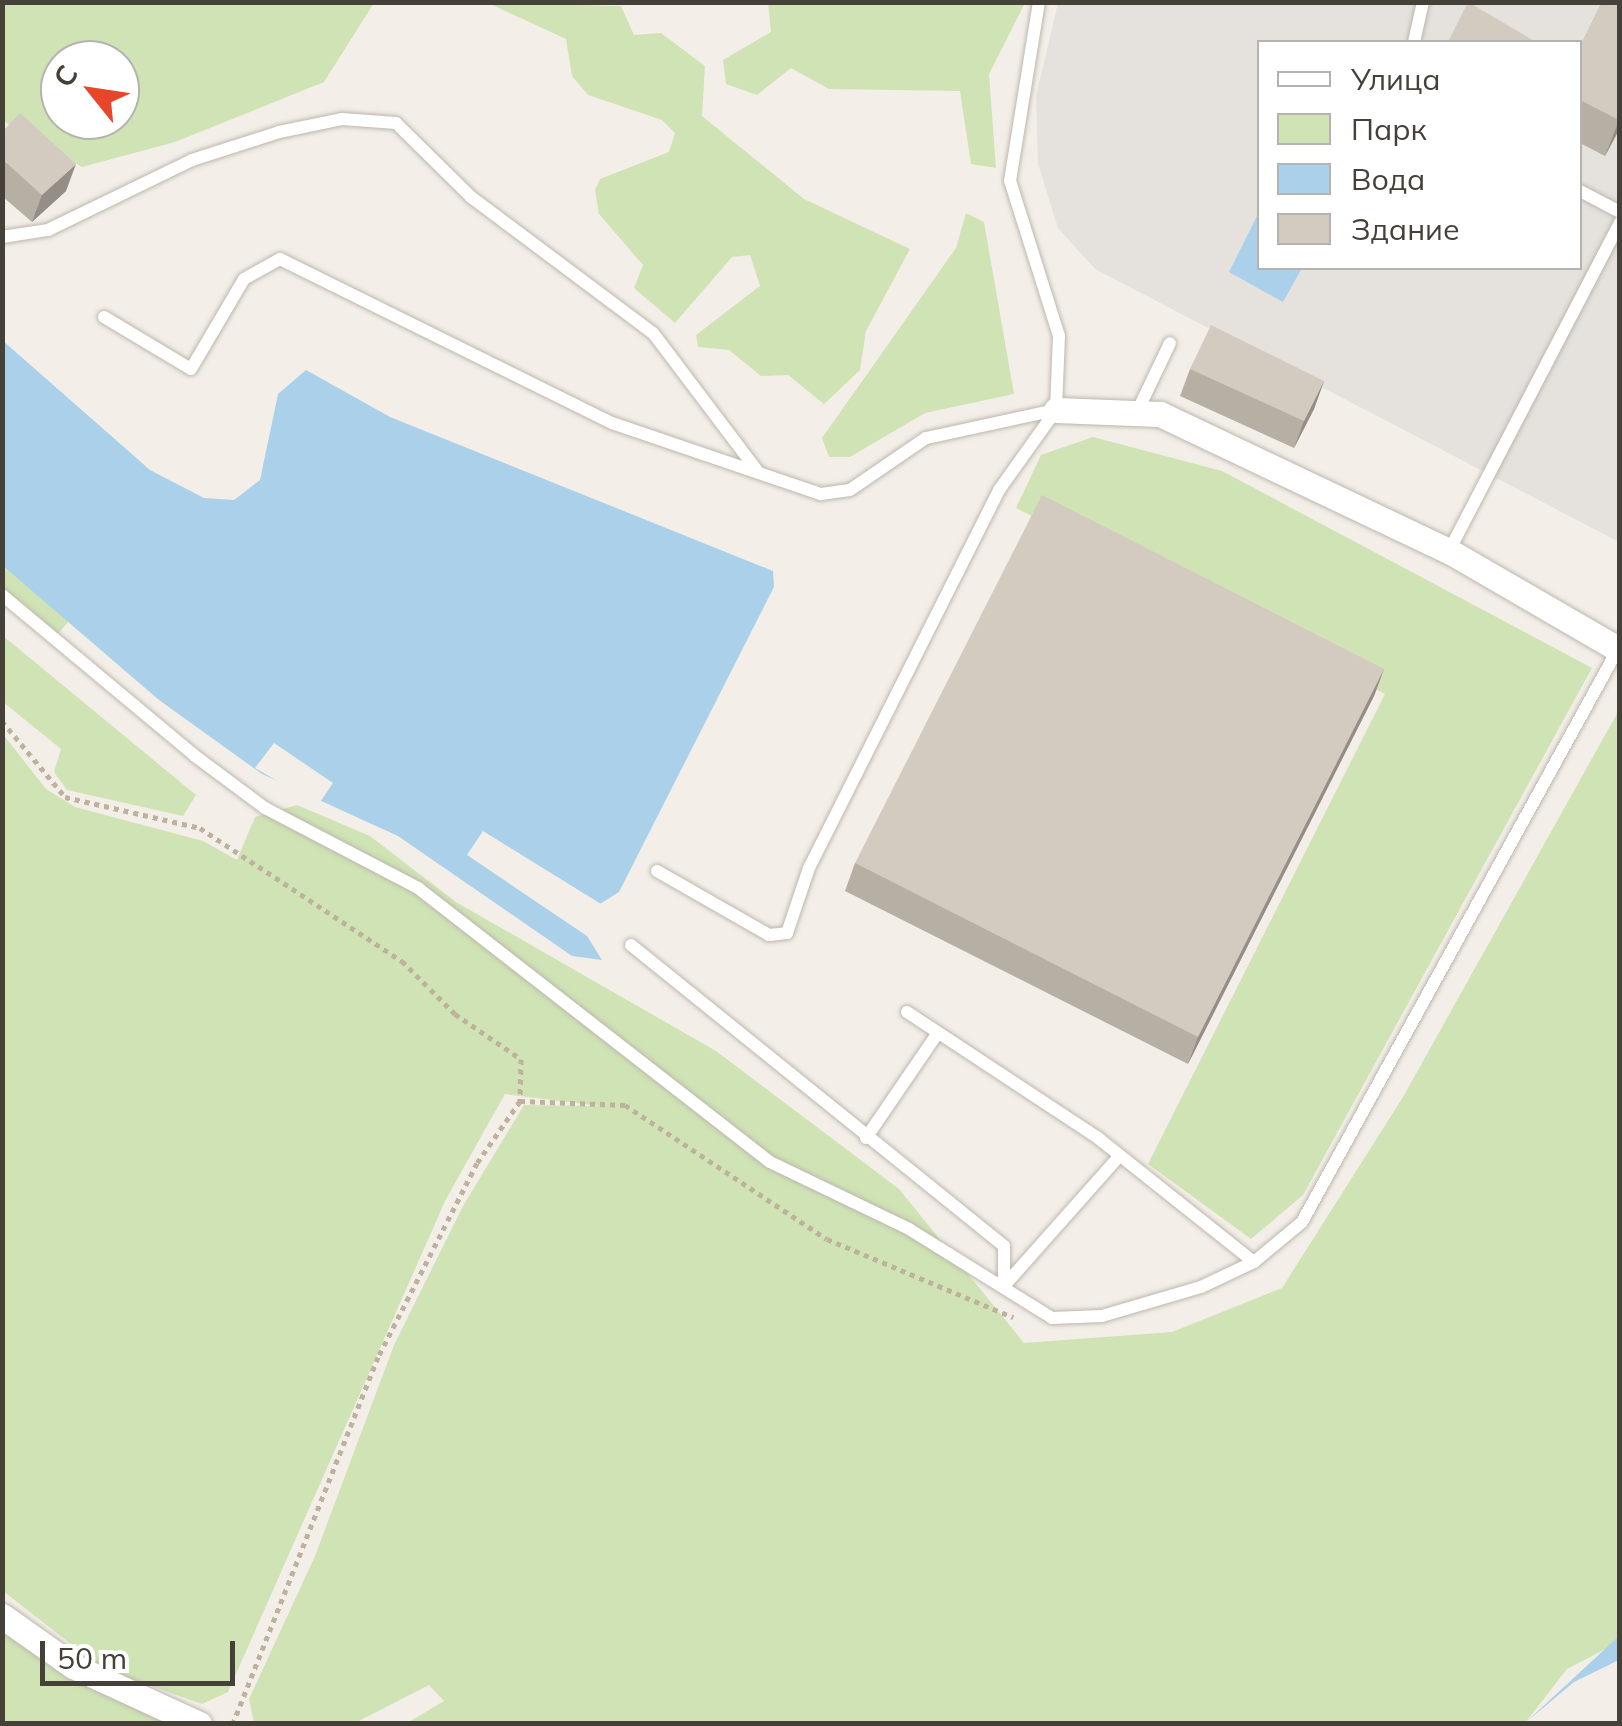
<!DOCTYPE html>
<html>
<head>
<meta charset="utf-8">
<style>
  body { margin:0 }
  #map { position:relative; width:1622px; height:1726px; overflow:hidden; background:#f3efe8; font-family:Mulish,sans-serif }
  div>[style] { position:absolute }
  [style*='--x'] { left:calc(var(--x)*1px); top:calc(var(--y)*1px); width:calc(var(--w)*1px); rotate:calc(var(--a)*1deg) }
  .industrial>* { inset:0; background:#e5e1dd }
  .green>* { inset:0; background:#cfe3b5 }
  .water>* { inset:0; background:#aad0ea }
  .pier>* { inset:0; background:#f3efe8 }
  .path>* { height:5px; margin-top:-2.5px; transform-origin:0; background:repeating-linear-gradient(90deg,#beb29e 0 5px,transparent 0 10px) }
  .roads { filter:drop-shadow(0 0 2px #bdb7ac) drop-shadow(0 0 2px #bdb7ac) }
  .lane>* { height:12px; margin:-6px; padding:0 6px; transform-origin:6px; border-radius:6px; background:#fff }
  .street>* { height:25px; margin:-12.5px; padding:0 12.5px; transform-origin:12.5px; border-radius:12.5px; background:#fff }
  .wall>* { inset:0; background:#b5afa4 }
  .shaded-wall>* { inset:0; background:#948e86 }
  .building>* { inset:0; background:#d3cbbf }
  span { translate:-50% -50%; white-space:nowrap; text-align:center; line-height:1.15; -webkit-text-stroke:10px #fff; paint-order:stroke }
  .frame { position:absolute; inset:0; border:5px solid #454038; pointer-events:none }
  .legend { position:absolute; left:1257px; top:40px; width:325px; height:230px; box-sizing:border-box; background:#fff; border:2px solid #b5b3af; margin:0; padding:12px 18px; list-style:none; font-size:30px; color:#454038 }
  .legend li { display:flex; align-items:center; gap:20px; height:50px }
  .legend b { width:50px; border:2px solid #b5b3af }
  .north { position:absolute; left:40px; top:40px; width:100px; height:100px; box-sizing:border-box; background:#fff; border:2px solid #b5b3af; border-radius:50%; rotate:300deg; font-size:28px; font-weight:700; line-height:40px; text-align:center; color:#454038 }
  .north::after { content:''; display:block; margin:auto; width:35px; height:45px; background:#e7462b; clip-path:polygon(50% 0,100% 100%,50% 72%,0 100%) }
  .scale { position:absolute; left:40px; top:1641px; width:195px; height:45px; box-sizing:border-box; border:5px solid #454038; border-top:0; padding-left:12px; font-size:30px; line-height:35px; white-space:nowrap; color:#454038; -webkit-text-stroke:8px #fff; paint-order:stroke }
</style>
</head>
<body>
<div id="map">
  <div class="industrial">
    <div style="clip-path:polygon(evenodd,1058px 3px,1619px 3px,1619px 542px,1095px 269px,1058px 228px,1038px 164px,1036px 96px,1058px 3px,1260px 42px,1580px 42px,1580px 268px,1260px 268px,1260px 42px)"></div>
  </div>
  <div class="green">
    <div style="clip-path:polygon(evenodd,2px 3px,374px 3px,324px 82px,175px 142px,82px 167px,3px 121px,2px 3px,60px 60px,120px 60px,120px 120px,60px 120px,60px 60px)"></div>
    <div style="clip-path:polygon(488px 3px,621px 6px,634px 35px,661px 33px,705px 66px,702px 116px,804px 199px,910px 249px,866px 331px,860px 370px,824px 404px,788px 375px,761px 376px,729px 350px,698px 347px,696px 335px,760px 286px,750px 255px,732px 257px,675px 323px,634px 288px,643px 265px,599px 214px,595px 190px,600px 179px,669px 152px,675px 133px,662px 120px,588px 95px,572px 76px,566px 39px)"></div>
    <div style="clip-path:polygon(768px 3px,1025px 3px,989px 74px,996px 168px,971px 164px,960px 91px,829px 89px,791px 68px,757px 95px,726px 84px,723px 60px,771px 32px)"></div>
    <div style="clip-path:polygon(966px 213px,984px 222px,1014px 394px,925px 413px,850px 457px,829px 457px,822px 438px,956px 248px)"></div>
    <div style="clip-path:polygon(1093px 437px,1222px 471px,1592px 668px,1303px 1195px,1251px 1239px,1148px 1164px,1385px 694px,1016px 508px,1041px 455px)"></div>
    <div style="clip-path:polygon(2px 566px,70px 620px,54px 638px,3px 595px)"></div>
    <div style="clip-path:polygon(2px 635px,196px 795px,183px 816px,67px 790px,54px 772px,61px 749px,3px 702px)"></div>
    <div style="clip-path:polygon(1619px 710px,1619px 1642px,1567px 1669px,1525px 1723px,407px 1723px,444px 1701px,429px 1685px,355px 1723px,254px 1723px,249px 1699px,315px 1556px,394px 1345px,463px 1206px,524px 1105px,600px 1106px,505px 1094px,446px 1199px,228px 1692px,202px 1704px,103px 1669px,3px 1591px,2px 733px,46px 789px,75px 807px,203px 841px,237px 860px,255px 817px,297px 805px,370px 836px,456px 902px,716px 1051px,899px 1189px,1024px 1343px,1172px 1332px,1282px 1288px,1403px 1097px)"></div>
    <div style="clip-path:polygon(2px 1628px,181px 1723px,3px 1723px)"></div>
  </div>
  <div class="water">
    <div style="clip-path:polygon(1259px 212px,1260px 268px,1302px 268px,1283px 302px,1229px 272px)"></div>
    <div style="clip-path:polygon(2px 340px,150px 470px,204px 498px,234px 500px,260px 480px,278px 394px,306px 370px,390px 417px,773px 571px,774px 587px,619px 892px,600px 904px,587px 936px,602px 960px,572px 956px,398px 836px,262px 774px,159px 700px,3px 566px)"></div>
    <div style="clip-path:polygon(1619px 1636px,1619px 1660px,1574px 1682px,1525px 1723px)"></div>
  </div>
  <div class="pier">
    <div style="clip-path:polygon(274px 743px,333px 783px,318px 805px,255px 768px)"></div>
    <div style="clip-path:polygon(483px 831px,601px 904px,587px 936px,467px 855px)"></div>
  </div>
  <div class="path">
    <div style="--x:2;--y:721;--w:99;--a:50.3"></div>
    <div style="--x:65;--y:797;--w:139;--a:12.9"></div>
    <div style="--x:200;--y:828;--w:242;--a:33.4"></div>
    <div style="--x:402;--y:961;--w:75;--a:45"></div>
    <div style="--x:455;--y:1014;--w:80;--a:34.3"></div>
    <div style="--x:521;--y:1059;--w:42;--a:91.4"></div>
    <div style="--x:520;--y:1101;--w:75;--a:124.7"></div>
    <div style="--x:477;--y:1163;--w:218;--a:117"></div>
    <div style="--x:378;--y:1357;--w:395;--a:111.6"></div>
    <div style="--x:520;--y:1101;--w:105;--a:2.2"></div>
    <div style="--x:625;--y:1105;--w:242;--a:33.6"></div>
    <div style="--x:827;--y:1239;--w:202;--a:22.8"></div>
  </div>
  <div class="roads">
    <div class="lane">
      <div style="--x:1414;--y:42;--w:41;--a:-77.3"></div>
      <div style="--x:1580;--y:191;--w:45;--a:27.7"></div>
      <div style="--x:2;--y:237;--w:47;--a:-8.7"></div>
      <div style="--x:48;--y:230;--w:160;--a:-25.9"></div>
      <div style="--x:192;--y:160;--w:91;--a:-17.8"></div>
      <div style="--x:279;--y:132;--w:64;--a:-11.7"></div>
      <div style="--x:342;--y:119;--w:54;--a:4.2"></div>
      <div style="--x:396;--y:123;--w:105;--a:44.6"></div>
      <div style="--x:471;--y:197;--w:227;--a:36.8"></div>
      <div style="--x:653;--y:333;--w:174;--a:52.9"></div>
      <div style="--x:104;--y:317;--w:101;--a:30.9"></div>
      <div style="--x:191;--y:369;--w:104;--a:-59.5"></div>
      <div style="--x:244;--y:279;--w:41;--a:-29.1"></div>
      <div style="--x:280;--y:259;--w:370;--a:26.3"></div>
      <div style="--x:612;--y:423;--w:221;--a:18.8"></div>
      <div style="--x:821;--y:494;--w:29;--a:-8"></div>
      <div style="--x:850;--y:490;--w:92;--a:-34.4"></div>
      <div style="--x:926;--y:438;--w:133;--a:-12.2"></div>
      <div style="--x:1138;--y:410;--w:74;--a:-64.5"></div>
      <div style="--x:1449;--y:551;--w:370;--a:-62.5"></div>
      <div style="--x:2;--y:595;--w:251;--a:39.8"></div>
      <div style="--x:195;--y:756;--w:87;--a:36.6"></div>
      <div style="--x:265;--y:808;--w:173;--a:27.6"></div>
      <div style="--x:418;--y:888;--w:446;--a:37.9"></div>
      <div style="--x:770;--y:1162;--w:154;--a:25.7"></div>
      <div style="--x:909;--y:1229;--w:168;--a:31.9"></div>
      <div style="--x:1052;--y:1318;--w:50;--a:-2.3"></div>
      <div style="--x:1102;--y:1316;--w:103;--a:-16.3"></div>
      <div style="--x:1201;--y:1287;--w:59;--a:-25.3"></div>
      <div style="--x:1254;--y:1262;--w:62;--a:-39.8"></div>
      <div style="--x:1302;--y:1222;--w:654;--a:-61.12"></div>
      <div style="--x:657;--y:871;--w:129;--a:29.7"></div>
      <div style="--x:769;--y:935;--w:18;--a:-6"></div>
      <div style="--x:787;--y:933;--w:69;--a:-71.3"></div>
      <div style="--x:809;--y:868;--w:423;--a:-63.3"></div>
      <div style="--x:999;--y:490;--w:98;--a:-54.5"></div>
      <div style="--x:1056;--y:410;--w:74;--a:-87.7"></div>
      <div style="--x:1059;--y:336;--w:163;--a:-107.5"></div>
      <div style="--x:1010;--y:181;--w:181;--a:-80.8"></div>
      <div style="--x:631;--y:945;--w:479;--a:38.9"></div>
      <div style="--x:1004;--y:1246;--w:40;--a:90"></div>
      <div style="--x:907;--y:1012;--w:229;--a:33.4"></div>
      <div style="--x:1098;--y:1138;--w:199;--a:38.5"></div>
      <div style="--x:866;--y:1138;--w:127;--a:-55.6"></div>
      <div style="--x:1004;--y:1286;--w:169;--a:-48.4"></div>
    </div>
    <div class="street">
      <div style="--x:1056;--y:410;--w:104;--a:2.2"></div>
      <div style="--x:1160;--y:414;--w:320;--a:25.4"></div>
      <div style="--x:1449;--y:551;--w:198;--a:30.1"></div>
      <div style="--x:2;--y:1616;--w:87;--a:35.2"></div>
      <div style="--x:73;--y:1666;--w:139;--a:24.7"></div>
    </div>
  </div>
  <div class="wall">
    <div style="clip-path:polygon(1602px 2px,1620px 128px,1605px 156px,1580px 143px,1580px 47px)"></div>
    <div style="clip-path:polygon(2px 132px,66px 191px,32px 222px,2px 196px)"></div>
    <div style="clip-path:polygon(1190px 369px,1324px 381px,1314px 409px,1294px 448px,1180px 396px)"></div>
    <div style="clip-path:polygon(1384px 669px,1374px 696px,1188px 1064px,845px 891px,855px 863px)"></div>
  </div>
  <div class="shaded-wall">
    <div style="clip-path:polygon(1620px 118px,1620px 128px,1605px 156px)"></div>
    <div style="clip-path:polygon(76px 164px,66px 191px,32px 222px,42px 195px)"></div>
    <div style="clip-path:polygon(1324px 381px,1314px 409px,1294px 448px,1304px 421px)"></div>
    <div style="clip-path:polygon(1384px 669px,1374px 696px,1188px 1064px,1198px 1037px)"></div>
  </div>
  <div class="building">
    <div style="clip-path:polygon(1468px 2px,1536px 42px,1448px 42px)"></div>
    <div style="clip-path:polygon(1602px 2px,1620px 2px,1619px 120px,1580px 100px,1580px 47px)"></div>
    <div style="clip-path:polygon(20px 113px,76px 164px,42px 195px,2px 159px,2px 132px)"></div>
    <div style="clip-path:polygon(1211px 325px,1324px 381px,1304px 421px,1190px 369px)"></div>
    <div style="clip-path:polygon(1042px 495px,1384px 669px,1198px 1037px,855px 863px)"></div>
  </div>
  <div class="frame"></div>
  <ul class="legend">
  <li><b style="height:12px;background:#fff"></b>Улица</li>
  <li><b style="height:28px;background:#cfe3b5"></b>Парк</li>
  <li><b style="height:28px;background:#aad0ea"></b>Вода</li>
  <li><b style="height:28px;background:#d3cbbf"></b>Здание</li>
  </ul>
  <div class="north">С</div>
  <div class="scale">50 m</div>
</div>
</body>
</html>
